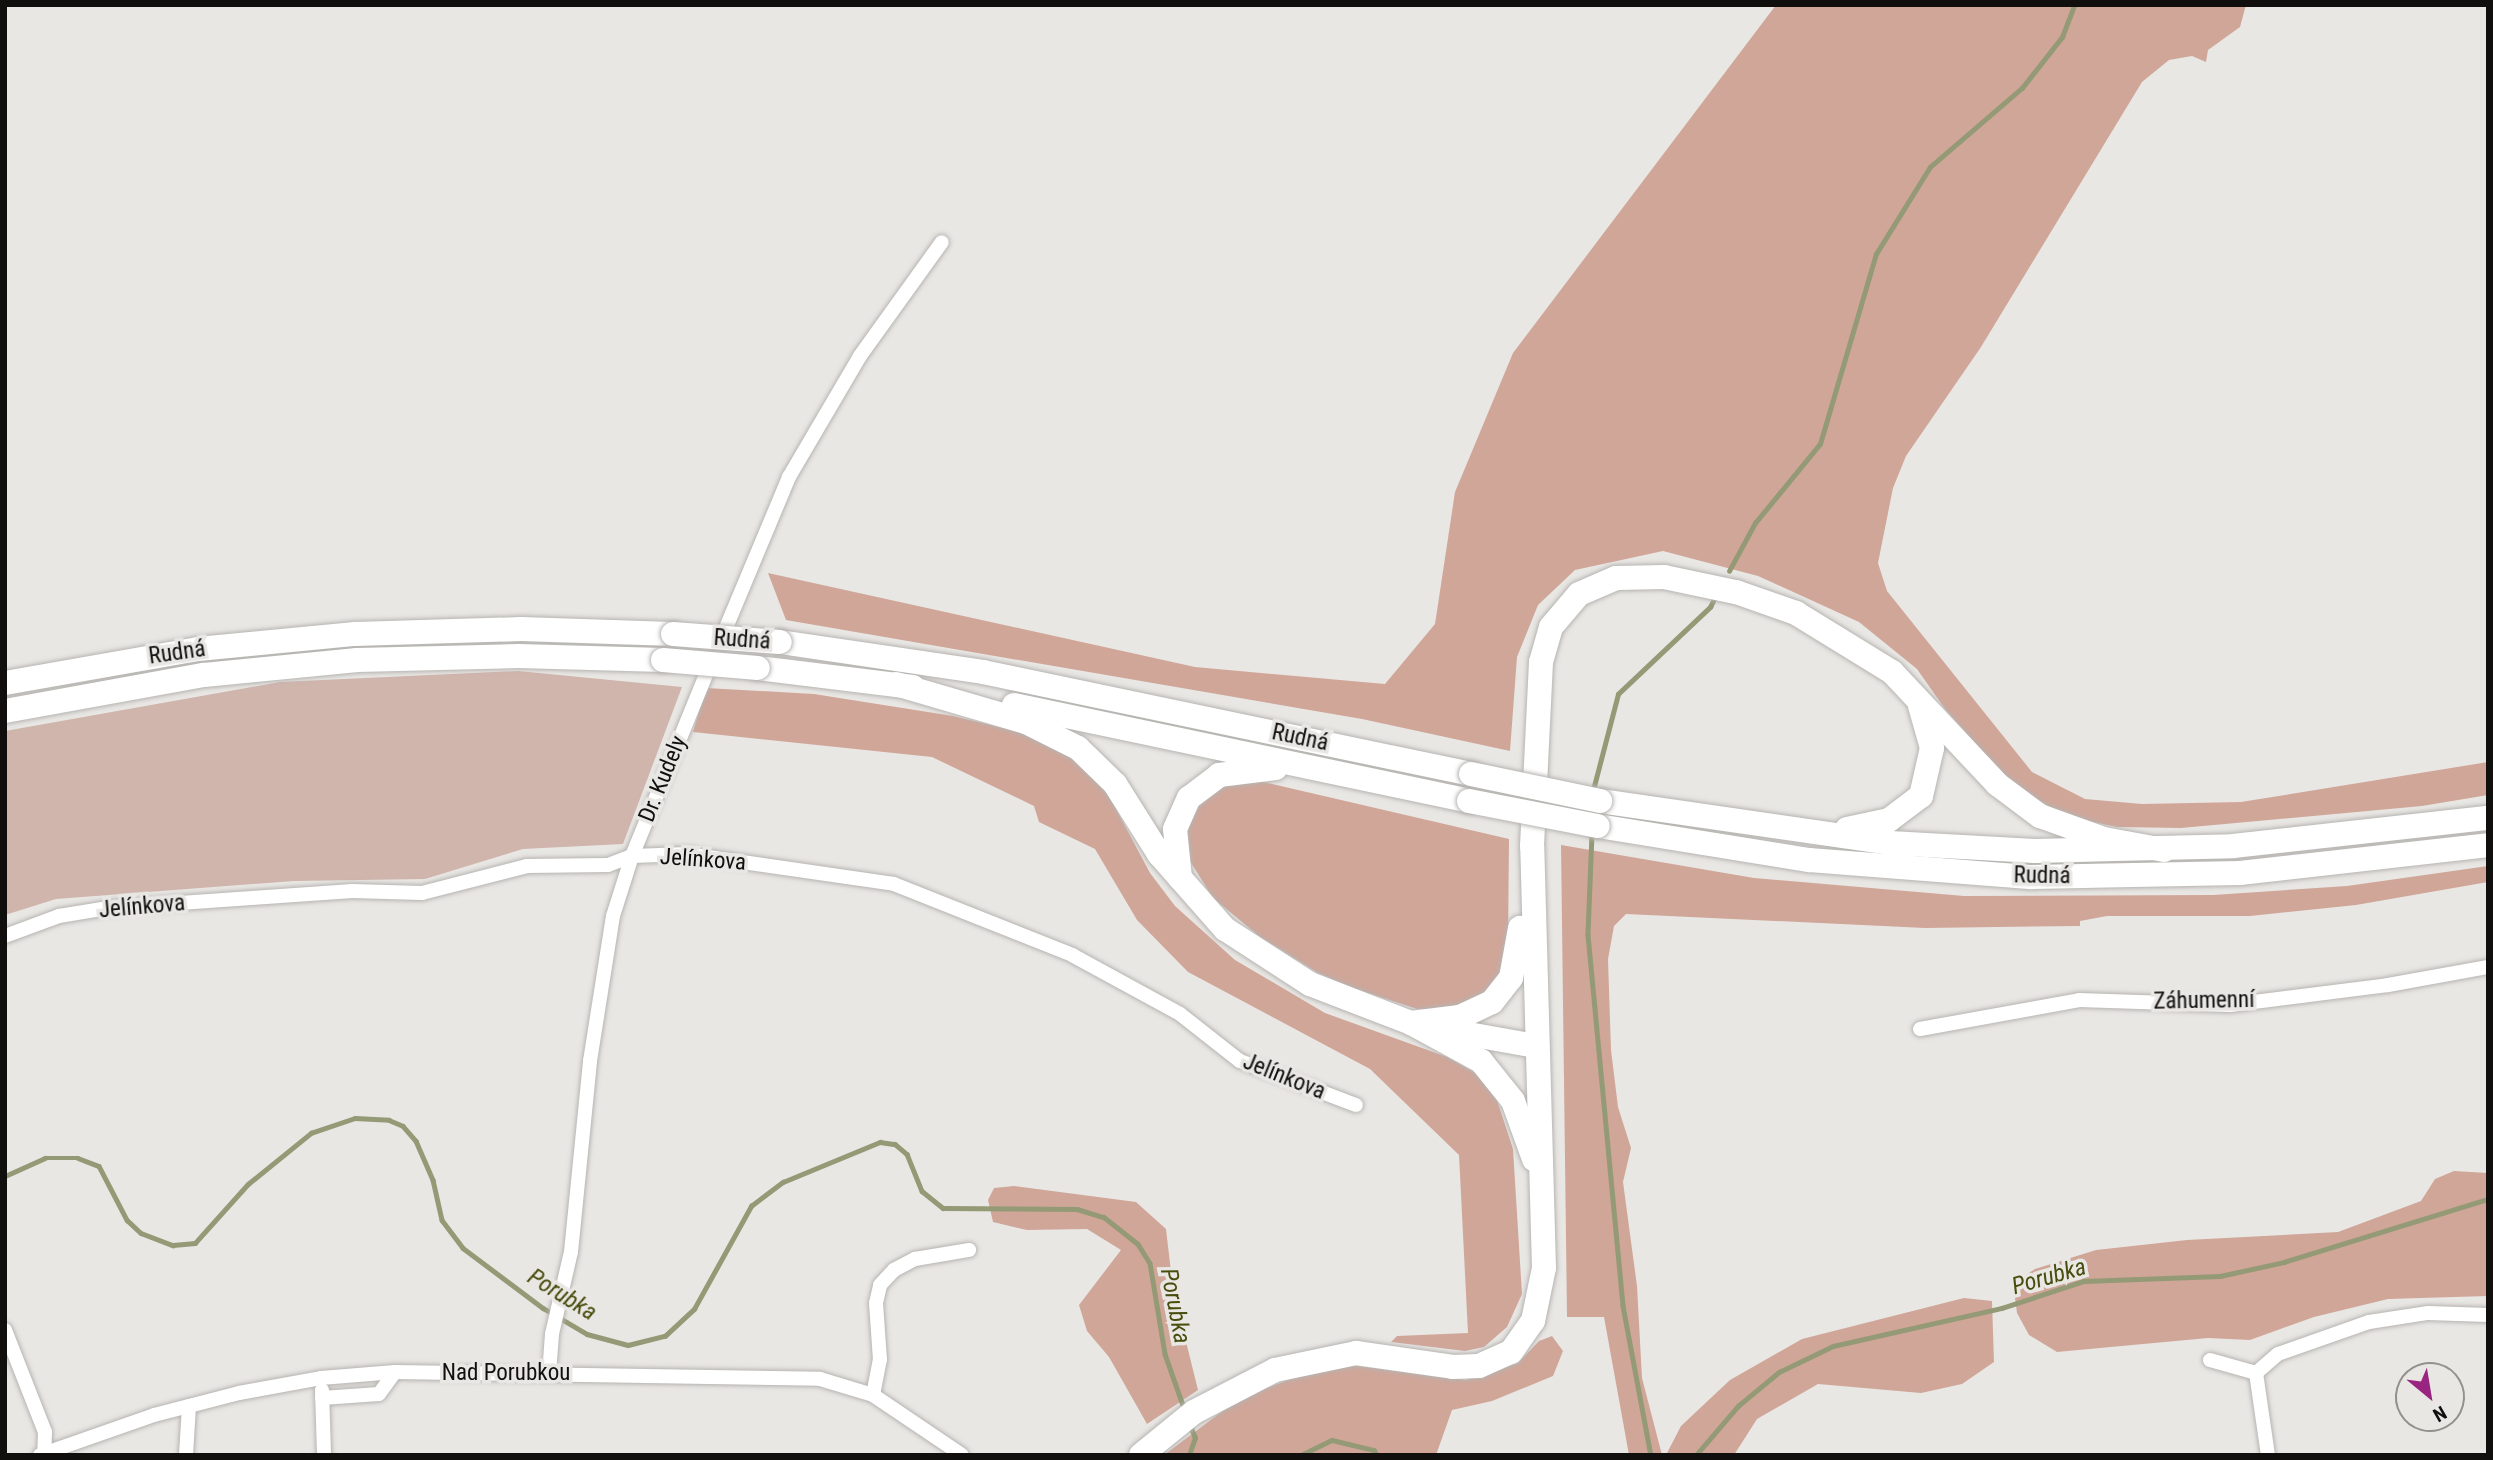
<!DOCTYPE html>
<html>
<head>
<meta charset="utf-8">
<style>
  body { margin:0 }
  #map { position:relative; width:2493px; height:1460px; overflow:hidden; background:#e9e7e4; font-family:"Roboto Condensed",sans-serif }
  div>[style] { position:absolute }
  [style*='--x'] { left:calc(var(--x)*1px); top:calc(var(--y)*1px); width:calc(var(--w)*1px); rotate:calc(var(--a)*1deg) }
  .green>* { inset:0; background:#d0b5ad }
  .forest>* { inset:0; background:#d0a699 }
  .stream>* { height:4.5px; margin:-2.25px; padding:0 2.25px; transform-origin:2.25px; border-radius:2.25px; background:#949a75 }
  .roads { filter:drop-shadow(0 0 2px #b6b4b1) drop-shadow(0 0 2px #b6b4b1) }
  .street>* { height:14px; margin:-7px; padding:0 7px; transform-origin:7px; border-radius:7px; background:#fff }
  .highway>* { height:24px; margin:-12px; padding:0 12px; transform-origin:12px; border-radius:12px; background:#fff }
  .bridges { filter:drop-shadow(0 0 2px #b6b4b1) drop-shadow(0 0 2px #b6b4b1) }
  .highway-bridge>* { height:24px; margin:-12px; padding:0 12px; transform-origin:12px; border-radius:12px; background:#fff }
  span { translate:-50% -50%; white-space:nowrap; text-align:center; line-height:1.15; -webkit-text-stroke:7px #e9e7e4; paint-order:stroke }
  .street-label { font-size:23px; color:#100f0e }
  .water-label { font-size:24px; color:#464d0d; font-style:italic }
  .frame { position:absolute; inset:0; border:7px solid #100f0e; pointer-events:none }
  .north { position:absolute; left:2395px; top:1362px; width:70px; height:70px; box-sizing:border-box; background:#e9e7e4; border:2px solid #92918e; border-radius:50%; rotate:150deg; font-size:19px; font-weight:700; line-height:28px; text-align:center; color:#100f0e }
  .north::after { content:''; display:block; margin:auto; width:24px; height:32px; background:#9a2581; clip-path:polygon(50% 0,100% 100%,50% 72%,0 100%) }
</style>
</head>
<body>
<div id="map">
  <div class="green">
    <div style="clip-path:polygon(518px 671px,682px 687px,623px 844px,523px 849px,425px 879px,294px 881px,56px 899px,5px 915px,5px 731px,280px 682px)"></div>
  </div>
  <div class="forest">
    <div style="clip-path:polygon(1776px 5px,2246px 5px,2240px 27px,2208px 50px,2206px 62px,2192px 56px,2169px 60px,2142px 82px,1981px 347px,1906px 456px,1893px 488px,1878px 563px,1887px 591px,2032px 772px,2085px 799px,2142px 804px,2241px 802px,2488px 762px,2488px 795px,2422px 806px,2181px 828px,2117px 827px,2069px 817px,2014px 787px,1945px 709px,1917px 669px,1859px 622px,1758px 576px,1663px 551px,1575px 570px,1538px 605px,1517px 657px,1510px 751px,1362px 719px,786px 620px,768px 573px,1195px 667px,1385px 684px,1435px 624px,1455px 492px,1513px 353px)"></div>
    <div style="clip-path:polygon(706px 688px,814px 694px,953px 716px,1020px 732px,1077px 760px,1107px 792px,1150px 873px,1175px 906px,1235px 960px,1325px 1013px,1447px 1057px,1477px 1074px,1496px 1097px,1513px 1149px,1522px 1294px,1507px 1327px,1484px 1347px,1465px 1351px,1391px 1342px,1397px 1336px,1468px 1333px,1459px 1155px,1370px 1069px,1188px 972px,1137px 920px,1095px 849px,1039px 822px,1034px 806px,932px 757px,693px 732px)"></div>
    <div style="clip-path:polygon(1251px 779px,1509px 839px,1508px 942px,1500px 975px,1480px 999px,1444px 1010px,1417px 1009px,1353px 988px,1318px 973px,1259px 936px,1213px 898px,1185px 853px,1185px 825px,1191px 809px,1219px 788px)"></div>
    <div style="clip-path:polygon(1561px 845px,1754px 878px,1964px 896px,2213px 895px,2347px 886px,2488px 866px,2488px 882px,2356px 905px,2250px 916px,2107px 916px,2080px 921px,2080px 926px,1925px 928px,1626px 914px,1614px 926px,1608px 959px,1611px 1050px,1618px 1107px,1631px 1148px,1623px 1182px,1637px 1286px,1642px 1378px,1662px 1455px,1629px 1455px,1604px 1317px,1567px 1317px)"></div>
    <div style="clip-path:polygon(2454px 1171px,2488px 1173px,2488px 1296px,2388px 1299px,2314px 1317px,2250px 1340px,2208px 1338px,2057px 1352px,2029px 1335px,2017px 1313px,2013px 1283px,2035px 1269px,2096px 1250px,2187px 1240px,2338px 1232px,2421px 1201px,2435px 1179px)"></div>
    <div style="clip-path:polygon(1014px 1186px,1136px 1202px,1166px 1229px,1173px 1289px,1198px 1390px,1147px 1424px,1109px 1357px,1087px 1331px,1079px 1305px,1121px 1250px,1087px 1229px,1027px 1230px,993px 1222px,988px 1200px,994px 1188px)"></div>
    <div style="clip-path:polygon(1964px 1298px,1992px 1301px,1994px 1362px,1962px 1384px,1921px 1393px,1818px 1384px,1757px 1419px,1734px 1455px,1666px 1455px,1681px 1426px,1730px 1380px,1802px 1339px)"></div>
    <div style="clip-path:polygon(1552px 1336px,1563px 1351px,1553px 1376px,1492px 1401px,1452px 1410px,1436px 1455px,1164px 1455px,1240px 1398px,1302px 1375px,1349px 1365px,1466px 1380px,1518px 1363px,1539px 1341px)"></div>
  </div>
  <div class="stream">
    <div style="--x:1729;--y:571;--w:55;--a:-61.6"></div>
    <div style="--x:1755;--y:523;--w:102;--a:-50.6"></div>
    <div style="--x:1820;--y:444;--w:198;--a:-73.6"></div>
    <div style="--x:1876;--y:254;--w:102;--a:-58.2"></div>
    <div style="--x:1930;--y:167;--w:121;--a:-40.7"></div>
    <div style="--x:2022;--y:88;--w:65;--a:-51.9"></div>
    <div style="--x:2062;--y:37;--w:34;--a:-69"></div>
    <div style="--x:1593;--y:790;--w:99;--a:-75.4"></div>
    <div style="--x:1618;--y:694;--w:127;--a:-43.4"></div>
    <div style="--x:1710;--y:607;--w:13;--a:-63"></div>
    <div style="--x:1592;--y:834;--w:101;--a:92.3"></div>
    <div style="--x:1588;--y:935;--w:373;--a:84.6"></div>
    <div style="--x:1623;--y:1306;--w:152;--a:79.4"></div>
    <div style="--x:5;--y:1176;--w:44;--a:-24.2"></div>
    <div style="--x:45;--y:1158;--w:33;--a:0"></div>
    <div style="--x:78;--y:1158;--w:22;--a:21"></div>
    <div style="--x:99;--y:1166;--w:61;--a:62.6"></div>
    <div style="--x:127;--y:1220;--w:19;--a:43"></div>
    <div style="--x:141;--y:1233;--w:34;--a:21"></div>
    <div style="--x:173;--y:1245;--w:22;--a:-5"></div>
    <div style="--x:195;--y:1243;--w:79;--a:-48.1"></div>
    <div style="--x:248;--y:1184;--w:81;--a:-39"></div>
    <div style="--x:311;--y:1133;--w:46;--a:-18.8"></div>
    <div style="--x:355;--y:1118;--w:34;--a:3"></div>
    <div style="--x:389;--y:1120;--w:15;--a:23"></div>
    <div style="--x:403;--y:1126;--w:20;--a:49"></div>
    <div style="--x:416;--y:1141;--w:43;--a:66.4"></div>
    <div style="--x:433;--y:1180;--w:41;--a:77.3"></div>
    <div style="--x:442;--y:1220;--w:35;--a:53"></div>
    <div style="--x:463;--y:1248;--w:100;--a:36.9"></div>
    <div style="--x:543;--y:1308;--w:51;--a:30.6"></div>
    <div style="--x:587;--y:1334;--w:42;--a:15"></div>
    <div style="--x:628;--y:1345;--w:38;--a:-14"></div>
    <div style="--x:665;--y:1336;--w:40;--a:-43"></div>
    <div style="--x:694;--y:1309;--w:118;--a:-61"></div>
    <div style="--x:751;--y:1206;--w:40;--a:-37"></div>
    <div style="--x:783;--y:1182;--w:105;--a:-22.4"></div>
    <div style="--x:880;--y:1142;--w:15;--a:8"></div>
    <div style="--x:895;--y:1144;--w:16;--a:40"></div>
    <div style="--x:907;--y:1154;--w:40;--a:68"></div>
    <div style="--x:922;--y:1191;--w:27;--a:39"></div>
    <div style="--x:943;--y:1208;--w:134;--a:0.4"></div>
    <div style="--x:1077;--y:1209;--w:28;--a:17"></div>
    <div style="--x:1104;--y:1217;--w:43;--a:38.5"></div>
    <div style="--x:1138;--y:1244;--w:22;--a:58"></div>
    <div style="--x:1150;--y:1263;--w:92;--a:80.6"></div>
    <div style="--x:1165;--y:1354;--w:57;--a:70.6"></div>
    <div style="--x:1189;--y:1455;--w:18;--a:-71"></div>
    <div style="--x:1195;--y:1438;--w:13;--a:-113"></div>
    <div style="--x:1301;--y:1455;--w:34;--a:-26"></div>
    <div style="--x:1332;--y:1440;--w:43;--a:13.4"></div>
    <div style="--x:1374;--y:1450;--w:6;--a:59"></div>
    <div style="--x:1696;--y:1455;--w:65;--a:-49.4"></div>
    <div style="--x:1738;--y:1406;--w:53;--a:-39.7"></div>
    <div style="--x:1779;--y:1372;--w:60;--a:-25.7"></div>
    <div style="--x:1833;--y:1346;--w:173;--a:-12.7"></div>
    <div style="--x:2002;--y:1308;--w:86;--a:-18.2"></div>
    <div style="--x:2084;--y:1281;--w:136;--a:-2.1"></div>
    <div style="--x:2220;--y:1276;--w:66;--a:-12.3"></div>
    <div style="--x:2284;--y:1262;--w:214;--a:-17.2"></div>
  </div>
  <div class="roads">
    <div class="street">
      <div style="--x:720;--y:642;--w:179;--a:-67.3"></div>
      <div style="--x:789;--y:477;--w:140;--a:-59.6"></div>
      <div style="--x:860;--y:356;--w:140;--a:-54.3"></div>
      <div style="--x:5;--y:936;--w:58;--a:-20.3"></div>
      <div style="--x:59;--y:916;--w:50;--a:-9.3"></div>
      <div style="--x:108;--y:908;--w:245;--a:-4"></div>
      <div style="--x:352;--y:891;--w:70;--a:1.6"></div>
      <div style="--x:422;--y:893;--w:108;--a:-14.4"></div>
      <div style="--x:527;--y:866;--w:81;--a:-0.7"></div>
      <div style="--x:608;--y:865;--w:26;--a:-21"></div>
      <div style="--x:632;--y:856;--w:55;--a:-2.1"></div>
      <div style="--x:687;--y:854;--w:209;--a:8.2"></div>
      <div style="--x:894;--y:884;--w:192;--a:21.7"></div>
      <div style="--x:1072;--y:955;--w:123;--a:28.6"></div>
      <div style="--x:1180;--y:1014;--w:76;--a:38.1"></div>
      <div style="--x:1240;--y:1061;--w:124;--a:20.8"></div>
      <div style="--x:1920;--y:1029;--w:162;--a:-10.3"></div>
      <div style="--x:2079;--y:1000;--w:151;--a:1.9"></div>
      <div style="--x:2230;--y:1005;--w:159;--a:-7.2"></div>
      <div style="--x:2388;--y:985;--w:102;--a:-10.2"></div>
      <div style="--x:5;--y:1330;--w:110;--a:68.6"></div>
      <div style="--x:45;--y:1432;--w:23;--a:92"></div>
      <div style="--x:2210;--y:1360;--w:48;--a:15.8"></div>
      <div style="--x:2256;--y:1373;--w:29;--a:-41"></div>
      <div style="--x:2278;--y:1354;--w:96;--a:-19.4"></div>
      <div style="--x:2369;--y:1322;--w:60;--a:-8.7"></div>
      <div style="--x:2428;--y:1313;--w:60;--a:1.9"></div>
      <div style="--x:2256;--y:1373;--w:83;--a:81.7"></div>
      <div style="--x:549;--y:1374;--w:40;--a:-85.7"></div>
      <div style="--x:552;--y:1334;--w:84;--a:-77"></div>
      <div style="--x:571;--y:1252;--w:192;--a:-84.3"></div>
      <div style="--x:590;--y:1061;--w:147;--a:-81"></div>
      <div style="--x:613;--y:916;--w:63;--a:-72.4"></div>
      <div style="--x:632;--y:856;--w:212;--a:-67.8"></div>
      <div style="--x:322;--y:1390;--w:65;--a:88.2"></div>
      <div style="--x:873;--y:1395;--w:36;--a:-79"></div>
      <div style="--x:880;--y:1360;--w:57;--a:-94"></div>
      <div style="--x:876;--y:1303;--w:18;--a:-77"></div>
      <div style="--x:880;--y:1285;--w:21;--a:-47"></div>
      <div style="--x:894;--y:1270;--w:24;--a:-28"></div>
      <div style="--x:915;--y:1259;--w:55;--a:-9.5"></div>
      <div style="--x:322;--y:1398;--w:57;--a:-4"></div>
      <div style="--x:379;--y:1394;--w:27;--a:-54"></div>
      <div style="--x:40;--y:1455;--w:121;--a:-19.3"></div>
      <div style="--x:154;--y:1415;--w:88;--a:-14.5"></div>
      <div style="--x:239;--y:1393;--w:83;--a:-10.4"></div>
      <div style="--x:321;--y:1378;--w:74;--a:-4.6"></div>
      <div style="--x:395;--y:1372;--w:425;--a:0.9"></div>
      <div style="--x:820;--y:1379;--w:55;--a:16.8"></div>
      <div style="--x:873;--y:1395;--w:107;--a:34"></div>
      <div style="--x:186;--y:1455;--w:49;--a:-86.5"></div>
    </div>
    <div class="highway">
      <div style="--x:780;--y:642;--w:205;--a:8.4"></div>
      <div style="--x:983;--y:672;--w:499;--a:11.8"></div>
      <div style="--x:758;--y:668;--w:156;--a:7"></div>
      <div style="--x:5;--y:683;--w:196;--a:-10"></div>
      <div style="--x:198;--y:649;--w:158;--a:-5.5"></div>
      <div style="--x:355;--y:634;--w:166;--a:-1.7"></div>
      <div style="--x:521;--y:629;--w:152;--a:1.9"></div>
      <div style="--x:896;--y:684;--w:135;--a:16.3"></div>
      <div style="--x:1026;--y:722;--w:58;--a:26.6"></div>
      <div style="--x:1078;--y:748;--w:52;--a:44.2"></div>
      <div style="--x:1115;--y:784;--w:83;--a:57.8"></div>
      <div style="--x:1159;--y:854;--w:100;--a:48.7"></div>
      <div style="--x:1225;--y:929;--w:101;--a:32.9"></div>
      <div style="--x:1310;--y:984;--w:108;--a:21.1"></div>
      <div style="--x:1411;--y:1023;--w:80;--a:28.5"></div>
      <div style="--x:1481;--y:1061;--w:51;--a:51.3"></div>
      <div style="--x:1513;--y:1101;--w:62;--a:70.1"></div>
      <div style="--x:1014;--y:705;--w:465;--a:11.9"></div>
      <div style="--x:5;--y:711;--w:202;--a:-10.3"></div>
      <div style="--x:204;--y:675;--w:154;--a:-5.6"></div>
      <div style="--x:357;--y:660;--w:161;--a:-1.4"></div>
      <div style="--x:518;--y:656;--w:145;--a:1.6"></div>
      <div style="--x:1600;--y:801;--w:293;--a:8.2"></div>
      <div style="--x:1890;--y:843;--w:145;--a:3.2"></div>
      <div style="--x:2035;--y:851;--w:198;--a:-1.4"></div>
      <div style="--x:2233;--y:846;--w:257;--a:-6.3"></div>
      <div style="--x:1598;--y:826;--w:214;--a:9.2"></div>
      <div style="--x:1809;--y:860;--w:224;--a:4.4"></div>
      <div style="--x:2032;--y:877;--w:208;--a:-1.1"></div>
      <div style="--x:2240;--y:873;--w:250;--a:-6.4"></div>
      <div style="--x:1847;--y:829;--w:43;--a:-12.1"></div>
      <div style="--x:1889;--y:820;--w:40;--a:-37"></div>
      <div style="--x:1921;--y:796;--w:49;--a:-77.1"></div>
      <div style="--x:1932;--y:748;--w:44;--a:-105.9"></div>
      <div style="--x:1180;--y:878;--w:49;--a:-95.8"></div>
      <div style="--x:1175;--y:829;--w:34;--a:-66"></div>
      <div style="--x:1189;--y:798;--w:38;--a:-37"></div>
      <div style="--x:1219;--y:775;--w:57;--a:-7"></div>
      <div style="--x:1411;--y:1023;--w:49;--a:-7"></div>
      <div style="--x:1460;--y:1017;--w:35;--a:-25"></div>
      <div style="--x:1492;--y:1002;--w:31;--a:-52"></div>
      <div style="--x:1511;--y:978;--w:51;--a:-79.8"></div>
      <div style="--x:1446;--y:1030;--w:91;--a:10.1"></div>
      <div style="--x:1141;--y:1455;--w:68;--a:-39.1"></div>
      <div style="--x:1194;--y:1412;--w:91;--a:-27.4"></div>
      <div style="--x:1275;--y:1370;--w:83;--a:-11.9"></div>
      <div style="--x:1356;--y:1353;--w:98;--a:8.2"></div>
      <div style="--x:1453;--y:1367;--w:26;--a:-2"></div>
      <div style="--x:1479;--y:1366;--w:35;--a:-24"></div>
      <div style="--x:1511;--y:1352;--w:38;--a:-55"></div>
      <div style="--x:1533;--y:1321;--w:54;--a:-78.3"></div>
      <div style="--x:1544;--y:1268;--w:422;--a:-91.6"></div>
      <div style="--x:1532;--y:846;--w:184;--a:-87.2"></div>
      <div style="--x:1541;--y:662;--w:36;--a:-74"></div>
      <div style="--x:1551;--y:627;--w:43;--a:-49.7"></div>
      <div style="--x:1579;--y:594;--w:40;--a:-23.4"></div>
      <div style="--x:1616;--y:578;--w:48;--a:-1.2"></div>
      <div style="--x:1664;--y:577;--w:74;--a:11.8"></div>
      <div style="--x:1736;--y:592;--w:64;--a:19.3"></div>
      <div style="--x:1796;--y:613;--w:113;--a:31.6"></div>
      <div style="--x:1892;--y:672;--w:154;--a:46.8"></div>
      <div style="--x:1997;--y:784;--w:54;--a:36.7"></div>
      <div style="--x:2040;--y:816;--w:68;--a:19.8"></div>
      <div style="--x:2104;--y:839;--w:61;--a:10.4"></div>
    </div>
  </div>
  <div class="bridges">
    <div class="highway-bridge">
      <div style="--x:673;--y:634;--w:107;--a:4.3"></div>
      <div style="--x:663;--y:660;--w:95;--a:4.8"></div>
      <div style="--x:1471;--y:774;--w:132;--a:11.8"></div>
      <div style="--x:1469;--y:801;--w:131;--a:11"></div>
    </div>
  </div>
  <div class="street-label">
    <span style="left:742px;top:640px;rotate:4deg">Rudná</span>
    <span style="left:177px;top:653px;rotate:-8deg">Rudná</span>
    <span style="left:1300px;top:738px;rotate:12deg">Rudná</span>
    <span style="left:663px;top:779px;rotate:-68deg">Dr. Kudely</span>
    <span style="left:703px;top:860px;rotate:4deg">Jelínkova</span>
    <span style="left:2042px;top:876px;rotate:1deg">Rudná</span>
    <span style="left:142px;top:907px;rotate:-5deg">Jelínkova</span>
    <span style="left:2204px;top:1001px;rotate:-1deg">Záhumenní</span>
    <span style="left:1284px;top:1077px;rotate:22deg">Jelínkova</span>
    <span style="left:506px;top:1373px">Nad Porubkou</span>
  </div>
  <div class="water-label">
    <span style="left:2049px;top:1277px;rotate:-16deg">Porubka</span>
    <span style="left:562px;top:1295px;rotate:32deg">Porubka</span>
    <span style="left:1175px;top:1306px;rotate:79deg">Porubka</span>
  </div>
  <div class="frame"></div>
  <div class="north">N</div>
</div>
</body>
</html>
